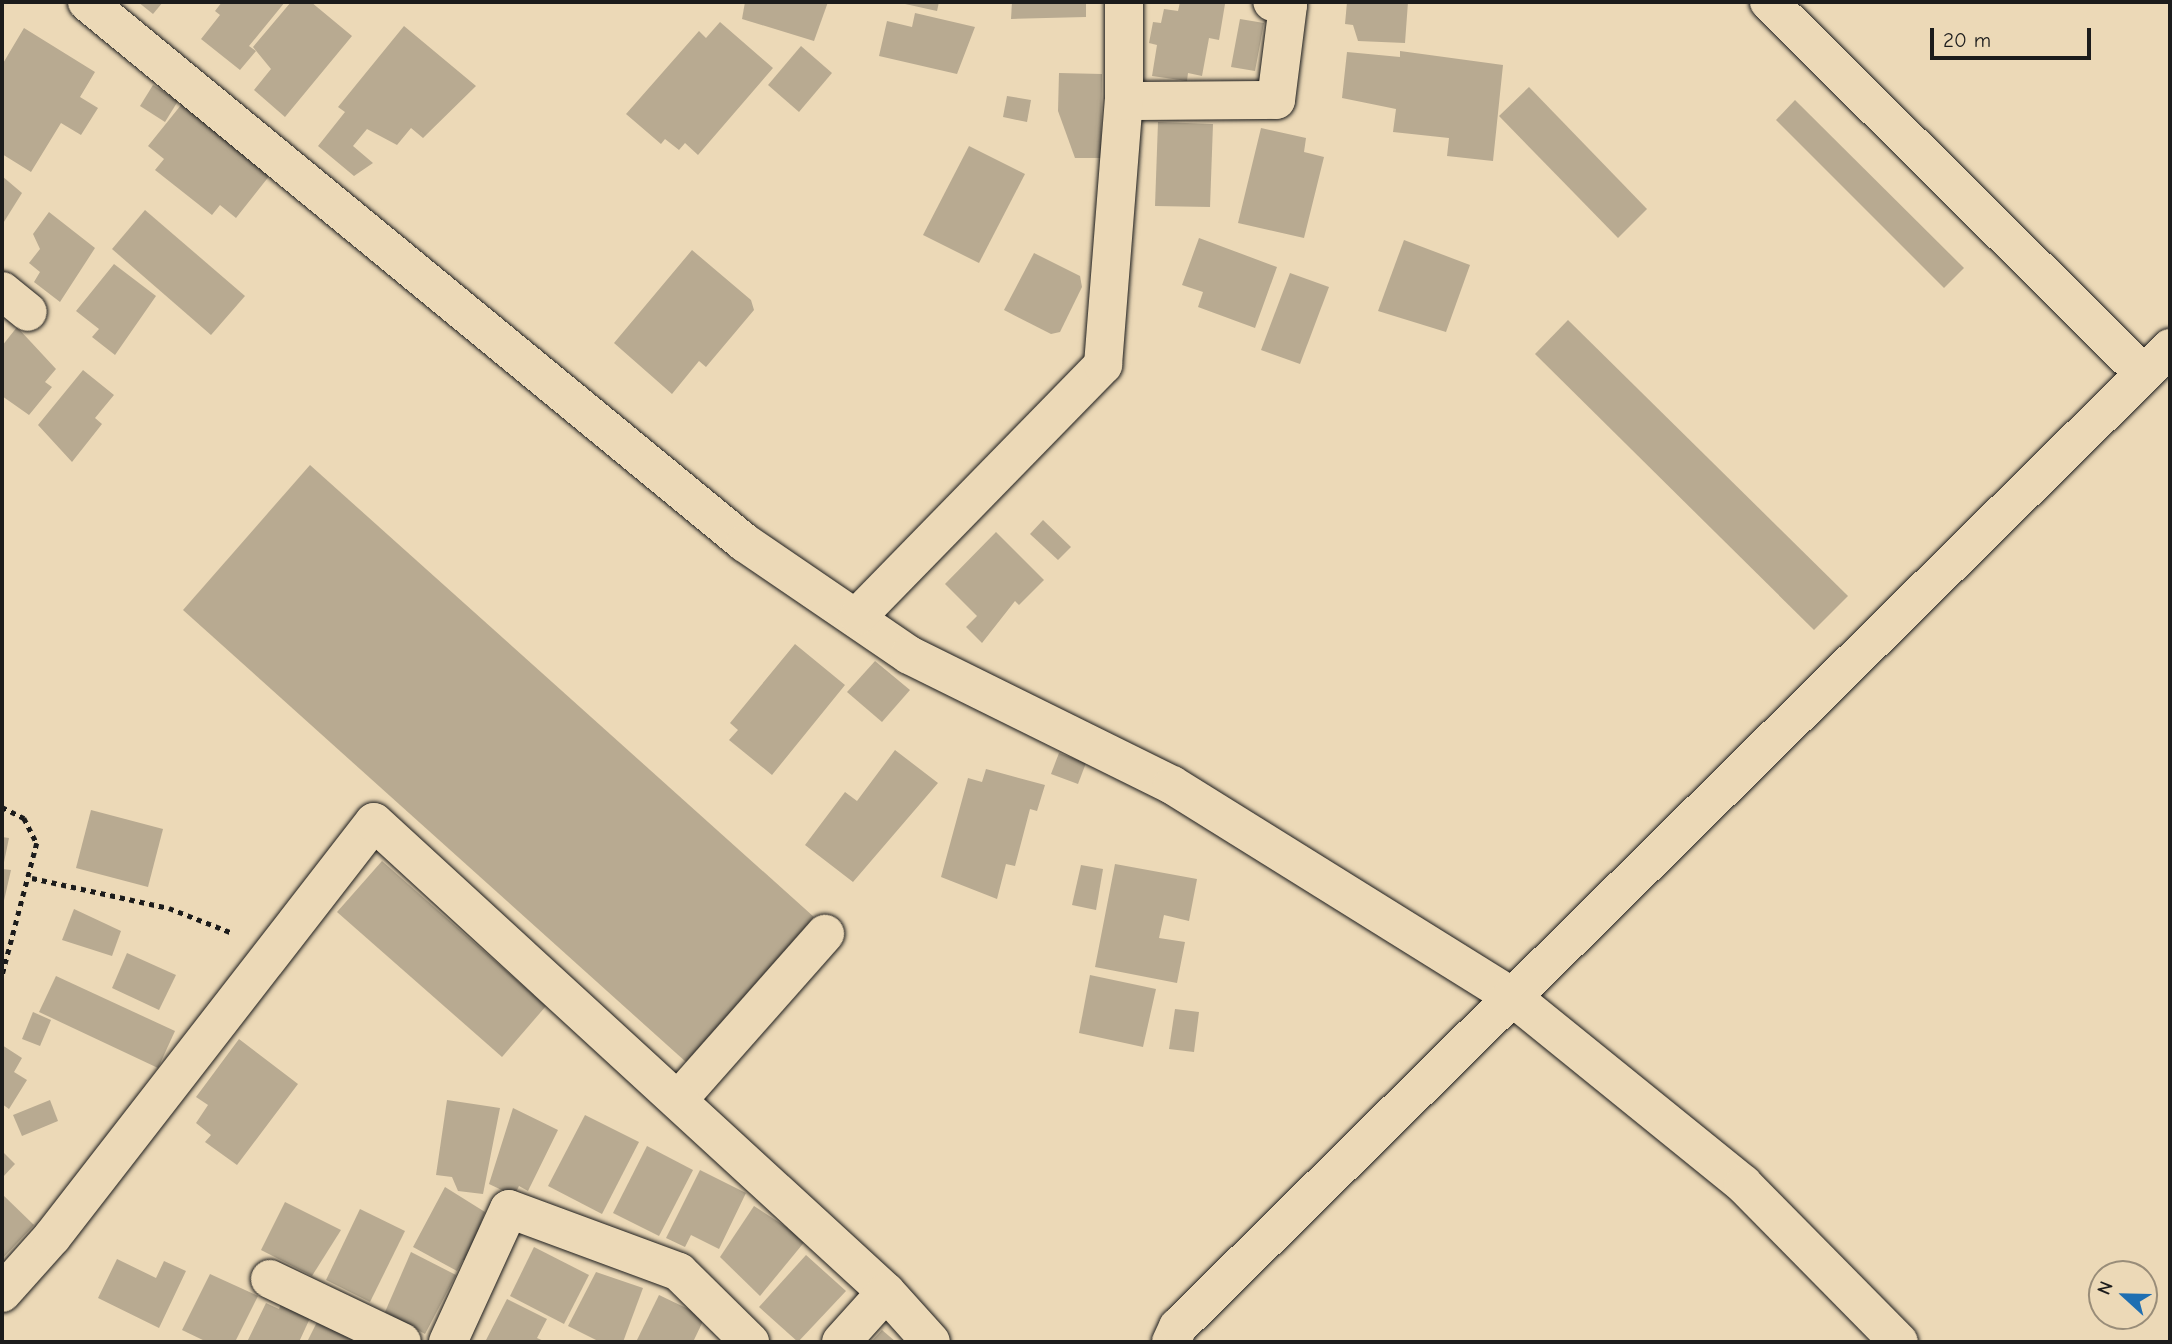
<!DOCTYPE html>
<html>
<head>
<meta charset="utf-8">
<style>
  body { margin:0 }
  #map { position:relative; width:2172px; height:1344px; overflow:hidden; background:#ecd9b7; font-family:"Comic Neue",sans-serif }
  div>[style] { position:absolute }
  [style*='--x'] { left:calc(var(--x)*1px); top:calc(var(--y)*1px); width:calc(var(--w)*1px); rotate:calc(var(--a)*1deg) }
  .building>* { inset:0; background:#b8aa91 }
  .path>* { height:4.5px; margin-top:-2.25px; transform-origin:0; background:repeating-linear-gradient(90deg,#1c1c1c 0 5px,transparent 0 10px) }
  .roads { filter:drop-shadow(0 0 2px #1c1c1c) drop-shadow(0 0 2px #1c1c1c) }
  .minor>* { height:38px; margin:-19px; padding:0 19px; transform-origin:19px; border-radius:19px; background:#ecd9b7 }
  span { translate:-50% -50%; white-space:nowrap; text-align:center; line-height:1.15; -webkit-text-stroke:5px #ecd9b7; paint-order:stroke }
  .frame { position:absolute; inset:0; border:4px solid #1c1c1c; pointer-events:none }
  .north { position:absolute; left:2088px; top:1260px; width:70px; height:70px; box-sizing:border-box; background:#ecd9b7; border:2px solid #998d79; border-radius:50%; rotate:292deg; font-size:19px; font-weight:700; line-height:28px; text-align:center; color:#1c1c1c }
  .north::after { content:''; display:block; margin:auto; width:24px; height:32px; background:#1f6fb2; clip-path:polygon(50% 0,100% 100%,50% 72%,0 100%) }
  .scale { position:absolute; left:1930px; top:28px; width:161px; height:32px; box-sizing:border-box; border:4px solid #1c1c1c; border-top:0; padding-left:9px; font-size:21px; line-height:24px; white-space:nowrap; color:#1c1c1c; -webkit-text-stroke:5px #ecd9b7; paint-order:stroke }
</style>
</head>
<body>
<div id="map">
  <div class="building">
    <div style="clip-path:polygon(138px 2px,163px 2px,153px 14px)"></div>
    <div style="clip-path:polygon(222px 2px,285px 2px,249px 46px,256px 51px,240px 70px,201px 39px,220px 15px,215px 11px)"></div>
    <div style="clip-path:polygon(291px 2px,311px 2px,352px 36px,285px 117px,254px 90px,271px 69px,253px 47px)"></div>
    <div style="clip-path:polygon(745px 2px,828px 2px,814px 41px,742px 19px)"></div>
    <div style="clip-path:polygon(896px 2px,939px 2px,937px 11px)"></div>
    <div style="clip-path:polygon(1012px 2px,1086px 2px,1086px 17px,1011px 19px)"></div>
    <div style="clip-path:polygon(1180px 2px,1225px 4px,1219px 40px,1209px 38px,1202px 76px,1188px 73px,1187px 81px,1152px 76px,1157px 45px,1149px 43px,1153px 22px,1161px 23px,1164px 9px,1178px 11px)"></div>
    <div style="clip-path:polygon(1347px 2px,1408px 2px,1405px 43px,1358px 41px,1353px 25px,1345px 24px)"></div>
    <div style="clip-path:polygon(915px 13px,975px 27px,957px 74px,879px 56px,887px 21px,912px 27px)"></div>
    <div style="clip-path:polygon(1240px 19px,1264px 23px,1255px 71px,1231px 67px)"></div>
    <div style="clip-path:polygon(720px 22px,773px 68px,698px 155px,685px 143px,679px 150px,665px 139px,661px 144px,626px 114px,699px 31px,706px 38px)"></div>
    <div style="clip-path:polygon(404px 26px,476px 86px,423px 138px,411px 128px,397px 145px,367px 129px,353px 146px,373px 163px,354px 176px,318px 146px,345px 112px,338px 107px)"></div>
    <div style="clip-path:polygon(24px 28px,95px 72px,80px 97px,98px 108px,81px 135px,61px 123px,31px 172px,2px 154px,2px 65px)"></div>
    <div style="clip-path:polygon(801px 46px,832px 73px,799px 112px,768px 85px)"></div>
    <div style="clip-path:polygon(1400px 51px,1503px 65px,1493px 161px,1447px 156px,1449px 138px,1393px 132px,1396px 109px,1342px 98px,1347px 52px,1400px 57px)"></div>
    <div style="clip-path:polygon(1059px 73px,1102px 74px,1101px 158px,1075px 158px,1058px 111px)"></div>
    <div style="clip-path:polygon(153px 85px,178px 101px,165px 122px,140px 106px)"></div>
    <div style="clip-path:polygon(1529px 87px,1647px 209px,1618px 238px,1499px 116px)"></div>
    <div style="clip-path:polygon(1007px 96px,1031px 100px,1027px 122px,1003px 117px)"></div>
    <div style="clip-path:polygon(185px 100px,274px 170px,236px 218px,220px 205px,212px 215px,155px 170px,164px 159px,148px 146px)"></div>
    <div style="clip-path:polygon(1795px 100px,1964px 268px,1944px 288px,1776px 120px)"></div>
    <div style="clip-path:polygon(1158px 122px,1213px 124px,1210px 207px,1155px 206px)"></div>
    <div style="clip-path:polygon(1261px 128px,1306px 138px,1304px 152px,1324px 157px,1304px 238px,1238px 223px)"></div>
    <div style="clip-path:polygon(969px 146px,1025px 174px,979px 263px,923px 235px)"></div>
    <div style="clip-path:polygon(2px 176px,22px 193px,2px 225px)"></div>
    <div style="clip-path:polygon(145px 210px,245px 296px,211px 335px,112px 249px)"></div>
    <div style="clip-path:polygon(49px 212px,95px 248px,60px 302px,34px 282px,40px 272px,29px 263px,40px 249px,33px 234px)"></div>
    <div style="clip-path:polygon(1199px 238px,1277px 267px,1255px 328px,1198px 307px,1203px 292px,1182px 285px)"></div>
    <div style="clip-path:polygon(1404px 240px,1470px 265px,1446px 332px,1378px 311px)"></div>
    <div style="clip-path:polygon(692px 250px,751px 300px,754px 310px,706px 367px,699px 361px,672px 394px,614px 343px)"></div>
    <div style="clip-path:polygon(1034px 253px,1080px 276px,1082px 287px,1060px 332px,1051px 334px,1004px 310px)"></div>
    <div style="clip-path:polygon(114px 264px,156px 296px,115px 355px,92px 337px,99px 329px,76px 311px)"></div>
    <div style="clip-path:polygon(1290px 273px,1329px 287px,1300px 364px,1261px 350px)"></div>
    <div style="clip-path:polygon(1568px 320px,1848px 596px,1814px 630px,1535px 354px)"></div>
    <div style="clip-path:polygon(17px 327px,56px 369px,45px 382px,52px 387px,29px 415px,2px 396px,2px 346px)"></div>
    <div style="clip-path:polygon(83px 370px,114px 395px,95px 418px,102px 424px,72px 462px,38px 425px)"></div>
    <div style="clip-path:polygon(310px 465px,814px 917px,686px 1062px,183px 610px)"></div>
    <div style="clip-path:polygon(1043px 520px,1071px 547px,1058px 560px,1030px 534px)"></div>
    <div style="clip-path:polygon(996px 532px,1044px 580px,1019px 605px,1015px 601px,982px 643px,966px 627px,977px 616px,945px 584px)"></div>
    <div style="clip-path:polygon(795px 644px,845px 685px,772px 775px,729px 740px,738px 730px,730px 723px)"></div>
    <div style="clip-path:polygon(875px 661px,910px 690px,882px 722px,847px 692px)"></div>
    <div style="clip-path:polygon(895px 750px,938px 783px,853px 882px,805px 845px,845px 792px,857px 801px)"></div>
    <div style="clip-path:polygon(1059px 753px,1086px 763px,1078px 784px,1051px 774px)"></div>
    <div style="clip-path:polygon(986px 769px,1045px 785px,1037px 811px,1030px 809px,1015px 866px,1006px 864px,997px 899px,941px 877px,968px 778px,982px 782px)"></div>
    <div style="clip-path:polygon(91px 810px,163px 829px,148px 887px,76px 868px)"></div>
    <div style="clip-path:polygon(2px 837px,9px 838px,3px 867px,2px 867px)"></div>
    <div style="clip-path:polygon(382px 861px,546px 1006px,502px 1057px,337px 912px)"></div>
    <div style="clip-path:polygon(1115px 864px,1197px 879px,1189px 921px,1164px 915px,1159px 938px,1185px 942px,1177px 983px,1095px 967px)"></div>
    <div style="clip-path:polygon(1081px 865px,1103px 869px,1096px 910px,1072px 905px)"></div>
    <div style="clip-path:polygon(2px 869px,11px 870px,3px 905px,2px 904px)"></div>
    <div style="clip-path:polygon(74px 909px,121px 931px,112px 956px,62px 940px)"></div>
    <div style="clip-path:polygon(127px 953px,176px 975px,159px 1010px,112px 988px)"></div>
    <div style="clip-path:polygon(1090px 975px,1156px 989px,1143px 1047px,1079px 1033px)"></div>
    <div style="clip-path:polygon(56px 976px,175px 1031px,158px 1068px,39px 1012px)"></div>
    <div style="clip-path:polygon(1175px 1009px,1199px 1012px,1194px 1052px,1169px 1049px)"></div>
    <div style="clip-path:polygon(33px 1012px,51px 1020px,40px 1046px,22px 1039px)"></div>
    <div style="clip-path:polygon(239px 1039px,298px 1084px,237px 1165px,205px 1142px,211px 1135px,196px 1123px,208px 1105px,196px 1097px)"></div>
    <div style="clip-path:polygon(2px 1045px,22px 1058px,14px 1072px,27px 1080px,9px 1109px,2px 1104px)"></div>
    <div style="clip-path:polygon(50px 1100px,58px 1121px,22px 1136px,13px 1115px)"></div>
    <div style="clip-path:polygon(447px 1100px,500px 1108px,483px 1194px,458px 1191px,452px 1177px,436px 1175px)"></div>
    <div style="clip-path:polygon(513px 1108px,558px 1130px,528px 1191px,519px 1186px,514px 1196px,489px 1184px)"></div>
    <div style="clip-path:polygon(585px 1115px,639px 1142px,602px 1214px,548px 1186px)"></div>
    <div style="clip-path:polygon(647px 1146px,693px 1170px,659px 1236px,613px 1213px)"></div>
    <div style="clip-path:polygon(2px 1151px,15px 1164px,2px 1178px)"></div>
    <div style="clip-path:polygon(700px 1170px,746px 1193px,719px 1249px,691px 1235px,685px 1247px,666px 1238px)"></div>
    <div style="clip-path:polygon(445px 1187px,485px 1212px,479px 1228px,485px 1237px,472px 1260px,463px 1260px,457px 1271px,413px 1247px)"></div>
    <div style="clip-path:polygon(2px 1194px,34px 1225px,2px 1259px)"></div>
    <div style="clip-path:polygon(285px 1202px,341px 1230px,312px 1276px,261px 1250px)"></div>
    <div style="clip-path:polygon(754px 1206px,806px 1240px,760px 1296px,720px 1257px)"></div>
    <div style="clip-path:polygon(360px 1209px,405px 1231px,370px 1302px,326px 1280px)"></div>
    <div style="clip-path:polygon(534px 1247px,589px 1275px,564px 1324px,510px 1296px)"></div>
    <div style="clip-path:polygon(411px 1252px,456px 1275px,425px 1334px,385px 1312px)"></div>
    <div style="clip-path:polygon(806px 1255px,846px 1291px,798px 1342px,759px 1307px)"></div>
    <div style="clip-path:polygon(117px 1259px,156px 1278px,164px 1261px,186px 1271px,159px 1328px,98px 1298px)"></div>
    <div style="clip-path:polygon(596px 1272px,643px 1288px,623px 1342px,600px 1342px,568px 1326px)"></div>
    <div style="clip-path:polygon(210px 1274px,258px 1296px,235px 1342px,207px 1342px,182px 1330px)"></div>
    <div style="clip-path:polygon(659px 1295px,705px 1317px,693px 1342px,636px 1342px)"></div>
    <div style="clip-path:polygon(507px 1299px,547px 1319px,537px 1338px,546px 1342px,485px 1342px)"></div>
    <div style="clip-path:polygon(282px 1302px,311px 1316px,299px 1342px,247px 1342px,266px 1303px,279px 1309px)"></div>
    <div style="clip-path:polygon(317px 1322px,358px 1342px,307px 1342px)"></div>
    <div style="clip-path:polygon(882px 1330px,896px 1342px,871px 1342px)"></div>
  </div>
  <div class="path">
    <div style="--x:2;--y:807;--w:25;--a:27"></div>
    <div style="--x:24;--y:818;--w:28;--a:63"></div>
    <div style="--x:37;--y:843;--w:138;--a:104.7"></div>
    <div style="--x:32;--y:878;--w:140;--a:12.4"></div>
    <div style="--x:169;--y:908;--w:66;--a:21.5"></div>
  </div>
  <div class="roads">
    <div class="minor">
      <div style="--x:87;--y:2;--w:852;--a:39.43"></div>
      <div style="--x:745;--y:543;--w:199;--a:34.3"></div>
      <div style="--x:909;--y:655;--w:293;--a:26.3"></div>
      <div style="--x:1172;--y:785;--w:399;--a:31.9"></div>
      <div style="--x:1511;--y:996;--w:299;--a:39"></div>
      <div style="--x:1743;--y:1184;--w:222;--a:45.4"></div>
      <div style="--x:1769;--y:2;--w:528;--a:44.77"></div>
      <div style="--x:1124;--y:101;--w:152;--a:-0.4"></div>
      <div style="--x:1276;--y:100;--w:96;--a:-82.8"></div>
      <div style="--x:1288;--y:5;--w:16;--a:-169"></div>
      <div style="--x:2;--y:291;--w:33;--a:39"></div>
      <div style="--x:858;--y:616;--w:351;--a:-45.7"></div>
      <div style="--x:1103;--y:365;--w:265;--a:-85.5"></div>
      <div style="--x:1124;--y:101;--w:99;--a:-90"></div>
      <div style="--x:678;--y:1100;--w:222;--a:-48.5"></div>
      <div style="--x:270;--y:1279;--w:146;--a:25.5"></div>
      <div style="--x:2;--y:1293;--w:75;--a:-48.2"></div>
      <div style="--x:52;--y:1237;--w:525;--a:-52.19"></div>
      <div style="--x:374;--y:822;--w:695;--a:42.55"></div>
      <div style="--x:886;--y:1292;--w:67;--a:48"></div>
      <div style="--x:448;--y:1342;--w:146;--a:-65.4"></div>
      <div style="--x:509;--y:1209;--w:181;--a:20.3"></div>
      <div style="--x:679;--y:1272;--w:100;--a:44.6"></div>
      <div style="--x:841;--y:1342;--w:67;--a:-48"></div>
      <div style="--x:1171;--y:1342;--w:17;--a:-65"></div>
      <div style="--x:1178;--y:1327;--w:1394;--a:-44.62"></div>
    </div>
  </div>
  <div class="frame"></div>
  <div class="north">N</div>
  <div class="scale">20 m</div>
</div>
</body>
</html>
